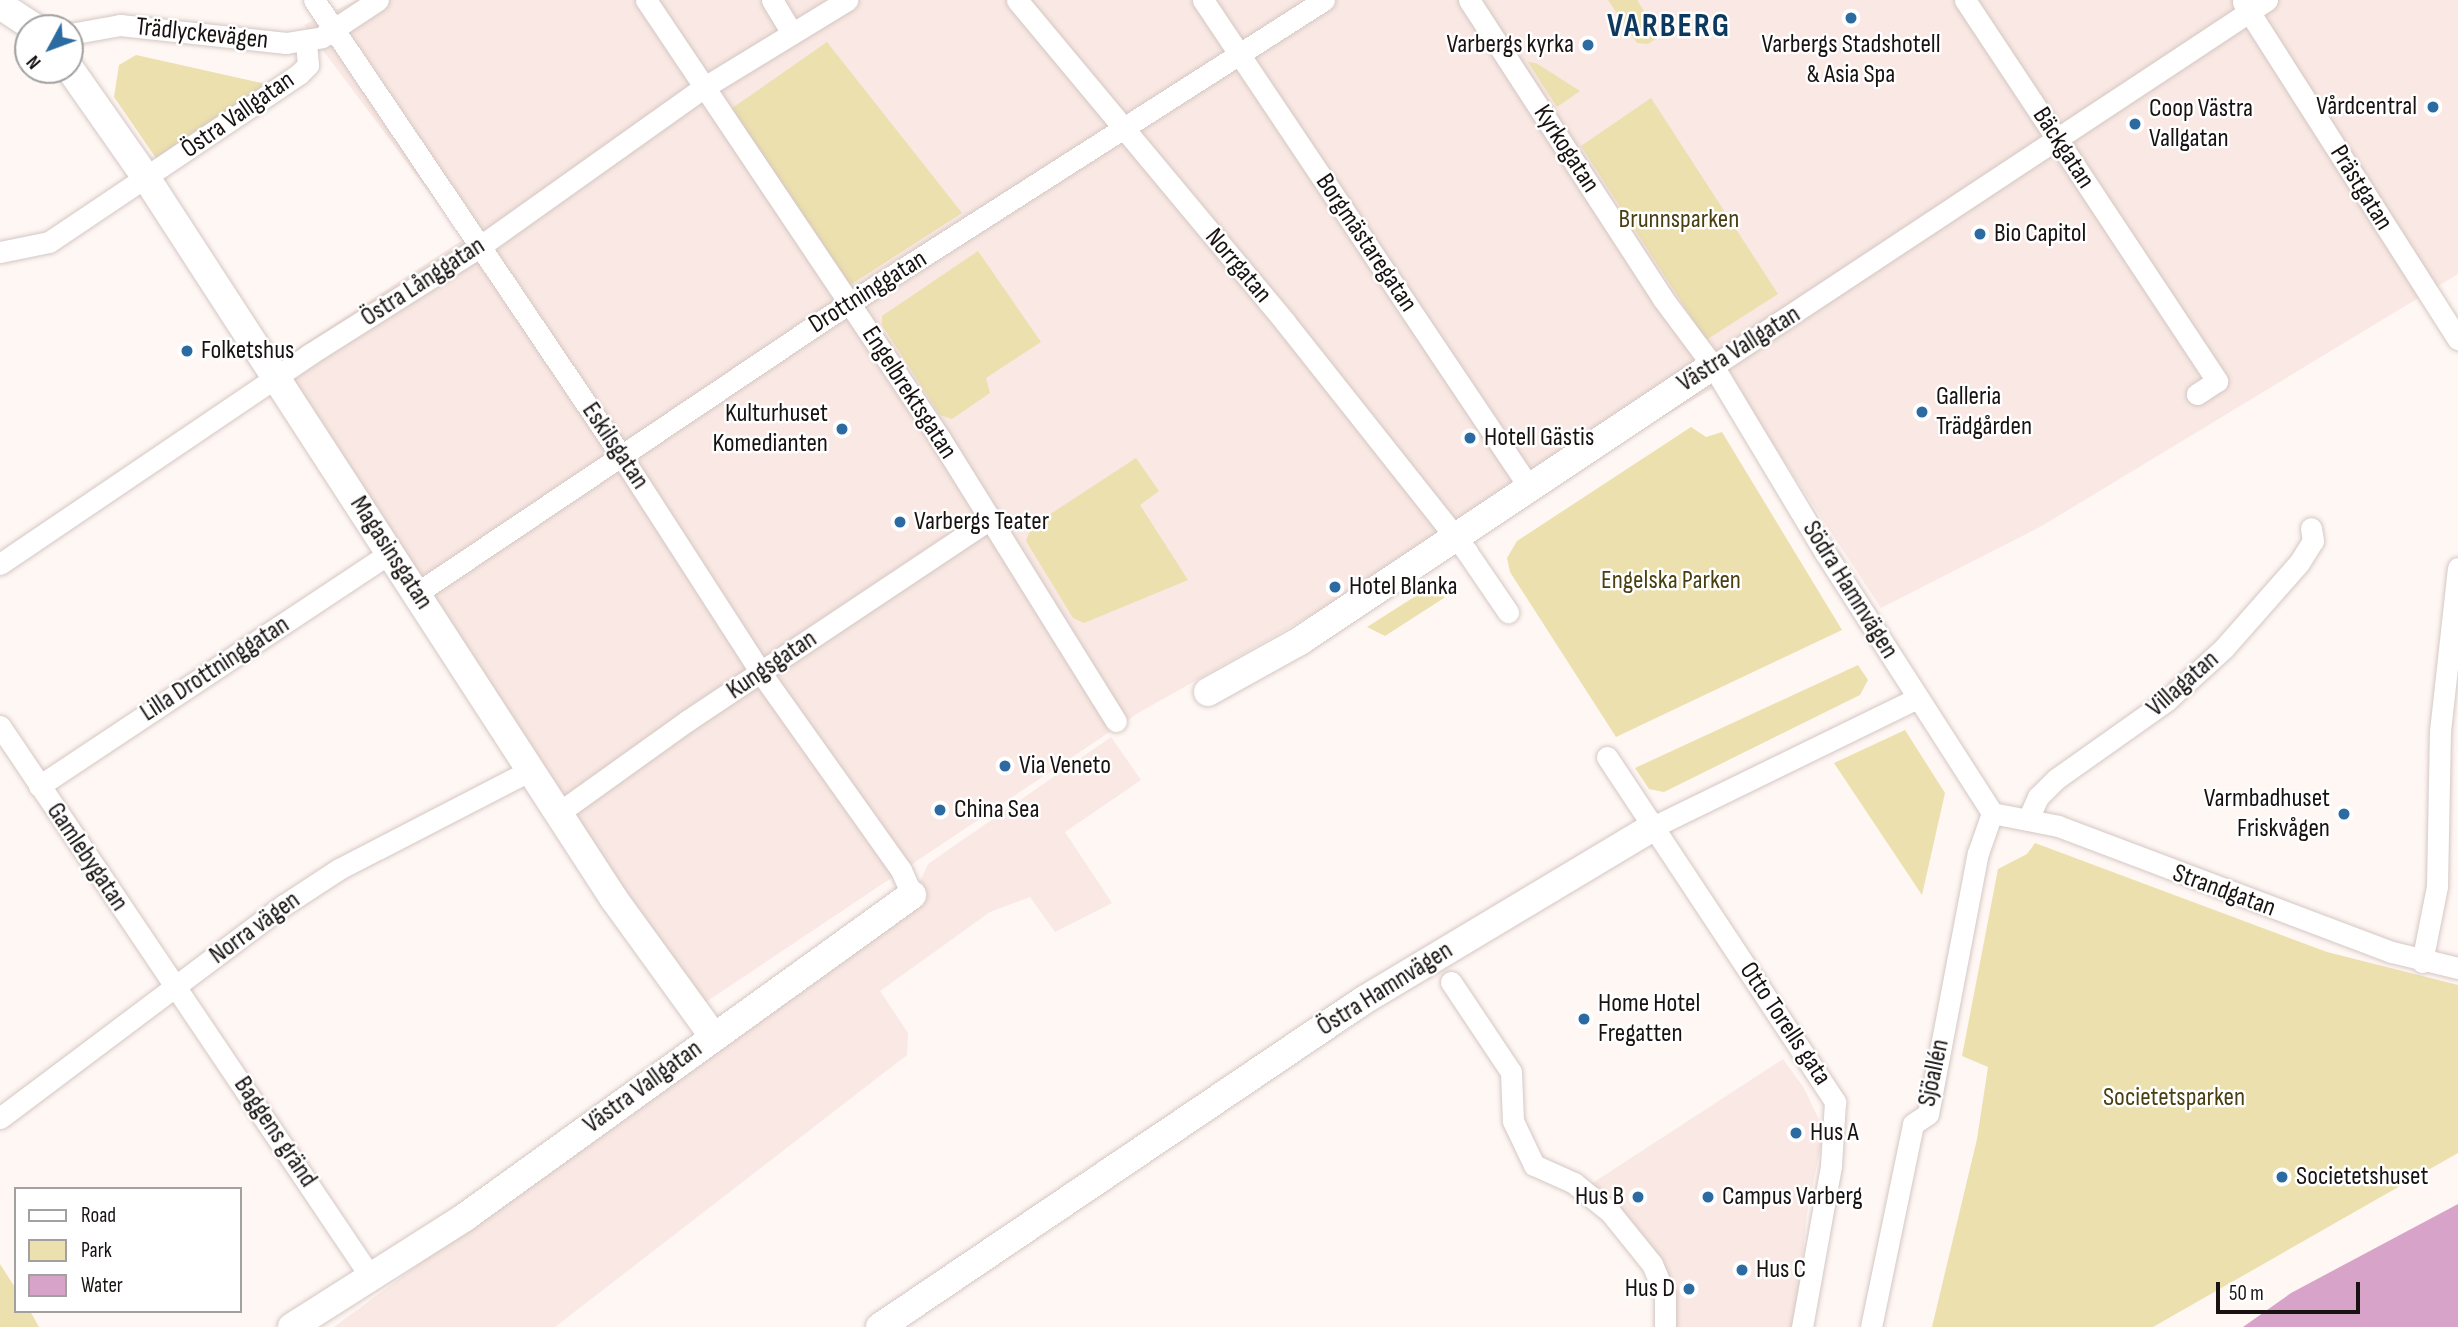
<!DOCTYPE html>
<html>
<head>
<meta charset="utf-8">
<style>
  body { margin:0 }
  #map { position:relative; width:2458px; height:1327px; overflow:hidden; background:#fff7f4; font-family:"Sofia Sans Condensed",sans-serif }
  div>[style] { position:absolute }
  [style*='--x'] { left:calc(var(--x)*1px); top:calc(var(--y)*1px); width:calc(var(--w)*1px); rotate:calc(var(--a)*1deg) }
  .built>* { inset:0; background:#f9e8e3 }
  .green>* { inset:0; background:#ece0ae }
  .water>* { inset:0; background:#d7a3c8 }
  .roads { filter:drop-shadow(0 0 2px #d4c7c3) drop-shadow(0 0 2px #d4c7c3) }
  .minor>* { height:21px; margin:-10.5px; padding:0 10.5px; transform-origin:10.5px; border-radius:10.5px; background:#fff }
  .tertiary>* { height:28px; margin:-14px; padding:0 14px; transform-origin:14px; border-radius:14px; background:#fff }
  .dots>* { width:19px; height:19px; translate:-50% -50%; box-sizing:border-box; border:4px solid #fff; border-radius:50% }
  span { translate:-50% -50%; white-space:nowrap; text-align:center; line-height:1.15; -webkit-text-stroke:5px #fff; paint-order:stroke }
  .street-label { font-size:26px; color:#181312 }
  .poi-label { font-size:26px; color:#181312 }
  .right { translate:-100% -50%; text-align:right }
  .left { translate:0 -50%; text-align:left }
  .park-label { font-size:26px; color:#493f11 }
  .district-label { font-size:33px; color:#0c395d; font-weight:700; letter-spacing:2px }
  .legend { position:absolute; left:14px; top:1187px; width:228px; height:126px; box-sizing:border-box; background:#fff; border:2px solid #a3a1a0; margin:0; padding:9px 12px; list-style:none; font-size:21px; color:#181312 }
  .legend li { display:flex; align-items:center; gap:14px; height:35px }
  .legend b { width:35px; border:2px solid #a3a1a0 }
  .north { position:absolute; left:14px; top:14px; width:70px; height:70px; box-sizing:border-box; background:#fff; border:2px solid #a3a1a0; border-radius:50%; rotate:229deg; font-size:19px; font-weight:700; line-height:28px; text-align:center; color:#181312 }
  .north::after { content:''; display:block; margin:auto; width:24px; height:32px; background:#2c6ba1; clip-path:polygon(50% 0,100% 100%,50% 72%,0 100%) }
  .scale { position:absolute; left:2216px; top:1282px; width:144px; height:32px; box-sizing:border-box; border:4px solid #181312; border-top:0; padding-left:9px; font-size:21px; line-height:24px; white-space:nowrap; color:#181312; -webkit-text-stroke:5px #fff; paint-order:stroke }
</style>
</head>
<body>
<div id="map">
  <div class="built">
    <div style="clip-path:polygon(357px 0,2458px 0,2458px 274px,2040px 527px,1881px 608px,1730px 379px,1138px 713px,688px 1014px,261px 372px,464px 239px,304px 25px)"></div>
    <div style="clip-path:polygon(1111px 737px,1141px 780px,1065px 832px,1112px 903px,1055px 932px,1030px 897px,990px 912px,880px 991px,908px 1033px,907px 1055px,555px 1327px,334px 1327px,911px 901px,928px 864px)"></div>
    <div style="clip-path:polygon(1783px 1059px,1804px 1088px,1820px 1122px,1822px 1140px,1807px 1213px,1795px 1327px,1672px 1327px,1670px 1300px,1588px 1186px)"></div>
  </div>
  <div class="green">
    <div style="clip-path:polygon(1608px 0,1637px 0,1660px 36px,1648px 44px,1637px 43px)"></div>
    <div style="clip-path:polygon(827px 42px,962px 213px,847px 287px,728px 111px)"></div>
    <div style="clip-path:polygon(136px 55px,271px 85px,158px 161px,114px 97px,119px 65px)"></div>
    <div style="clip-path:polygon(1528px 62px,1536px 63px,1580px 91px,1557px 107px)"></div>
    <div style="clip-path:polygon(1651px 98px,1778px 294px,1706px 340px,1581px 146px)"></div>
    <div style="clip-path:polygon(978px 251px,1041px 342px,986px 378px,990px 393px,952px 419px,940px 415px,882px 325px,882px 316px)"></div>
    <div style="clip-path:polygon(1691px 427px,1706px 437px,1722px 432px,1842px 630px,1616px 737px,1510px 572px,1507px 558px,1517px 541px)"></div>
    <div style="clip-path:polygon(1136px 458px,1159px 491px,1140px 505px,1188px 580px,1084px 623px,1073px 618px,1026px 541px,1032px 526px)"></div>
    <div style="clip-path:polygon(1441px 580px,1444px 598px,1385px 636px,1367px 627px)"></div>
    <div style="clip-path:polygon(1858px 665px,1868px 680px,1860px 695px,1664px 792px,1649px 789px,1635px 768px)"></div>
    <div style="clip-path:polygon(1905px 730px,1945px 793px,1922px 895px,1834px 763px)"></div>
    <div style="clip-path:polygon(2035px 843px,2327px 952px,2458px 985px,2458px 1153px,2153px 1327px,1932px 1327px,1977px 1139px,1988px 1067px,1962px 1056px,1998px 869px,2027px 854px)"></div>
    <div style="clip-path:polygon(0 1264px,16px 1289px,16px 1311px,30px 1311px,39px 1327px,0 1327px)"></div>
  </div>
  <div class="water">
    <div style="clip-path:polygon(2458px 1204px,2458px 1327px,2243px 1327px,2291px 1293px)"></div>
  </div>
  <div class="roads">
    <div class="minor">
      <div style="--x:314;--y:0;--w:551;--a:56.02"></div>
      <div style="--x:622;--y:457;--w:257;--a:57.2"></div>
      <div style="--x:761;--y:673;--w:242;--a:54.6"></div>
      <div style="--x:901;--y:870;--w:27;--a:66"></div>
      <div style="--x:646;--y:0;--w:530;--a:56.16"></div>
      <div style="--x:941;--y:440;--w:331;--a:58.1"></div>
      <div style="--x:772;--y:0;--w:39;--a:59"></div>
      <div style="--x:1017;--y:0;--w:419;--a:50.2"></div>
      <div style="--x:1285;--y:322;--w:293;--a:51.6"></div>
      <div style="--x:1467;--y:552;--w:73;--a:55.7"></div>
      <div style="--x:1203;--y:0;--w:586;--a:56.2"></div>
      <div style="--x:1469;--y:0;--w:356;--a:57"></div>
      <div style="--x:1663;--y:299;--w:84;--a:53.3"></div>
      <div style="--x:1713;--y:366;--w:219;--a:59"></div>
      <div style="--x:1826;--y:554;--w:308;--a:57.3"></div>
      <div style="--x:1965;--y:0;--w:457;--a:56.5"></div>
      <div style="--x:2217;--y:381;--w:24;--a:147"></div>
      <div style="--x:2243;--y:2;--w:400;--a:57.5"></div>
      <div style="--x:70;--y:34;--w:51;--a:-10.2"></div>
      <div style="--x:120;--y:25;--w:167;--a:6.2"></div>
      <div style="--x:286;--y:43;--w:36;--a:-9"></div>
      <div style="--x:322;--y:37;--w:67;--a:-33.5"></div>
      <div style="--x:0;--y:252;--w:50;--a:-11.5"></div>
      <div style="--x:49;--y:242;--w:301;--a:-33.9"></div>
      <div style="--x:299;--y:74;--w:13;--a:-45"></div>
      <div style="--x:308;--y:65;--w:24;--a:-95"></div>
      <div style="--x:1713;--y:366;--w:664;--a:-33.45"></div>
      <div style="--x:0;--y:564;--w:374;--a:-34.1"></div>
      <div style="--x:310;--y:354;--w:200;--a:-32.3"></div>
      <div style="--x:479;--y:247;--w:275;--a:-35.4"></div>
      <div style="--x:703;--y:88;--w:169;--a:-31.4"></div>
      <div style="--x:417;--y:593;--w:499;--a:-33.9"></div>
      <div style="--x:831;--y:315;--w:585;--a:-32.58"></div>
      <div style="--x:0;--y:726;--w:666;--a:56.07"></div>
      <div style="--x:1607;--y:757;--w:414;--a:56.5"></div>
      <div style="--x:1835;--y:1102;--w:64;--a:93.6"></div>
      <div style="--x:1831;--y:1166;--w:164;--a:100.2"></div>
      <div style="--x:39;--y:786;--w:423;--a:-33.6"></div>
      <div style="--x:1992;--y:813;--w:67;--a:11.1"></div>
      <div style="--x:2058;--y:826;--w:357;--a:20.7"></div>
      <div style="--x:2392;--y:952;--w:68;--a:13.6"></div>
      <div style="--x:557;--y:814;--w:160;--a:-35.6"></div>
      <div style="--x:687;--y:721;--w:364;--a:-33.7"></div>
      <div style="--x:2029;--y:817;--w:22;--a:-66"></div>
      <div style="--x:2038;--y:797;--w:25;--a:-45"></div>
      <div style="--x:2056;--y:779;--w:135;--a:-35.3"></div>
      <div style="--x:2166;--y:701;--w:79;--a:-42.4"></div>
      <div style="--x:2224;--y:648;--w:113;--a:-48.6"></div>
      <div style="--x:2299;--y:563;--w:26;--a:-58"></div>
      <div style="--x:2313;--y:541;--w:13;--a:-99"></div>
      <div style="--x:1653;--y:827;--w:295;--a:-26"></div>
      <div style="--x:2422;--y:962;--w:77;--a:-78.8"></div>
      <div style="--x:2437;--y:886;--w:155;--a:-88.9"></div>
      <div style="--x:2440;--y:731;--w:164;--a:-83.7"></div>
      <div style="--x:1451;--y:982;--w:108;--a:56.3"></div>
      <div style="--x:1511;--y:1072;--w:49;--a:87.7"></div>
      <div style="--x:1513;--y:1121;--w:49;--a:64.5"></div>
      <div style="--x:1534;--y:1165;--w:44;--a:24.2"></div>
      <div style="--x:1574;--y:1183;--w:46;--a:38.9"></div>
      <div style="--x:1610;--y:1212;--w:67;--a:51.1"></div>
      <div style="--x:1652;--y:1264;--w:33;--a:67"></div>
      <div style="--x:1665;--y:1294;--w:33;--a:90"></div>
      <div style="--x:0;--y:1118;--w:355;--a:-36.9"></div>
      <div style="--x:284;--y:905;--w:66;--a:-33.2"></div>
      <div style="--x:339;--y:869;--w:216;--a:-27.3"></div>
      <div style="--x:1871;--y:1327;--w:207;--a:-78.3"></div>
      <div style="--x:1913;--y:1124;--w:18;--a:-34"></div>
      <div style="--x:1928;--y:1114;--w:266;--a:-79.2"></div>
      <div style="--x:1978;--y:853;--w:42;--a:-70.7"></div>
    </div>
    <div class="tertiary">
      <div style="--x:0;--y:5;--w:42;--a:33.3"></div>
      <div style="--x:70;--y:69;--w:134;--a:55"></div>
      <div style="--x:147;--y:179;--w:858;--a:57.03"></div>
      <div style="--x:614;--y:899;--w:169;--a:54.1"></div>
      <div style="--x:1208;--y:692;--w:105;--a:-29"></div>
      <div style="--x:1300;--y:641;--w:496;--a:-33.7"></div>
      <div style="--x:292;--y:1327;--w:205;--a:-32.4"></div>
      <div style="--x:465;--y:1217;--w:551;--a:-35.77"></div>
      <div style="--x:880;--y:1327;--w:584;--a:-34.04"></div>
      <div style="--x:1364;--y:1000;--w:337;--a:-30.9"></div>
    </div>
  </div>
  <div class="dots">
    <div style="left:1851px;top:18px;background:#2c6ba1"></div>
    <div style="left:1588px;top:45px;background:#2c6ba1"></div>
    <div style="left:2433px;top:107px;background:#2c6ba1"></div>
    <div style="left:2135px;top:124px;background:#2c6ba1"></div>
    <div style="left:1980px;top:234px;background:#2c6ba1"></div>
    <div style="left:187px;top:351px;background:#2c6ba1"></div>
    <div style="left:1922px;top:412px;background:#2c6ba1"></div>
    <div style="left:842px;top:429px;background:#2c6ba1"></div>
    <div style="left:1470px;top:438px;background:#2c6ba1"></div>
    <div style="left:900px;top:522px;background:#2c6ba1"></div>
    <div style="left:1335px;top:587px;background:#2c6ba1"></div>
    <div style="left:1005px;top:766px;background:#2c6ba1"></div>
    <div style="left:940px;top:810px;background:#2c6ba1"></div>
    <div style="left:2344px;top:814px;background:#2c6ba1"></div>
    <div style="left:1584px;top:1019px;background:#2c6ba1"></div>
    <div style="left:1796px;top:1133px;background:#2c6ba1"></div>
    <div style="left:2282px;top:1177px;background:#2c6ba1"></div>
    <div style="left:1638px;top:1197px;background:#2c6ba1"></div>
    <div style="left:1708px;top:1197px;background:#2c6ba1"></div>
    <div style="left:1742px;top:1270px;background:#2c6ba1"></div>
    <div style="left:1689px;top:1289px;background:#2c6ba1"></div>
  </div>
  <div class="street-label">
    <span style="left:202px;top:34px;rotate:6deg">Trädlyckevägen</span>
    <span style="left:238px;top:115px;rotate:-35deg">Östra Vallgatan</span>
    <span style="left:2063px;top:148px;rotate:57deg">Bäckgatan</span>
    <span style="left:1566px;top:149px;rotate:57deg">Kyrkogatan</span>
    <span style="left:2361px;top:188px;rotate:58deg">Prästgatan</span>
    <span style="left:1366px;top:243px;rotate:56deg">Borgmästaregatan</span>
    <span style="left:1238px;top:266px;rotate:50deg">Norrgatan</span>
    <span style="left:423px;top:282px;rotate:-33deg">Östra Långgatan</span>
    <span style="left:868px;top:292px;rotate:-32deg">Drottninggatan</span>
    <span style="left:1739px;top:349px;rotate:-32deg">Västra Vallgatan</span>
    <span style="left:909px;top:393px;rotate:57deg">Engelbrektsgatan</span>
    <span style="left:615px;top:446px;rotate:56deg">Eskilsgatan</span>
    <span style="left:391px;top:553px;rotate:57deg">Magasinsgatan</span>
    <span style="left:1850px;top:590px;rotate:58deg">Södra Hamnvägen</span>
    <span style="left:772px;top:665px;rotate:-34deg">Kungsgatan</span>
    <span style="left:215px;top:669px;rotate:-33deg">Lilla Drottninggatan</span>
    <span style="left:2183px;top:684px;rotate:-41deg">Villagatan</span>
    <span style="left:87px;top:857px;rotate:56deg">Gamlebygatan</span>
    <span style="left:2224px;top:891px;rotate:20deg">Strandgatan</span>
    <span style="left:255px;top:928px;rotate:-36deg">Norra vägen</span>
    <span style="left:1385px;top:989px;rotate:-32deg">Östra Hamnvägen</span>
    <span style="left:1785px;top:1024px;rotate:56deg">Otto Torells gata</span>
    <span style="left:1934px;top:1073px;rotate:-78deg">Sjöallén</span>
    <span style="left:643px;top:1087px;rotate:-36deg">Västra Vallgatan</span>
    <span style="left:275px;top:1132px;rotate:56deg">Baggens gränd</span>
  </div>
  <div class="poi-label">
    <span class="right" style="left:1574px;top:45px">Varbergs kyrka</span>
    <span style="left:1851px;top:60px">Varbergs Stadshotell<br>&amp; Asia Spa</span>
    <span class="right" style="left:2417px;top:107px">Vårdcentral</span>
    <span class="left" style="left:2149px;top:124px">Coop Västra<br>Vallgatan</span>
    <span class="left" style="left:1994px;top:234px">Bio Capitol</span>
    <span class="left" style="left:201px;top:351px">Folketshus</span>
    <span class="left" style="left:1936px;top:412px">Galleria<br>Trädgården</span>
    <span class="right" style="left:828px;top:429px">Kulturhuset<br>Komedianten</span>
    <span class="left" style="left:1484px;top:438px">Hotell Gästis</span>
    <span class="left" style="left:914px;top:522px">Varbergs Teater</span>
    <span class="left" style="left:1349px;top:587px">Hotel Blanka</span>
    <span class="left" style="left:1019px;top:766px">Via Veneto</span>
    <span class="right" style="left:2330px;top:814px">Varmbadhuset<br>Friskvågen</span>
    <span class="left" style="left:954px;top:810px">China Sea</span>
    <span class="left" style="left:1598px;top:1019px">Home Hotel<br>Fregatten</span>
    <span class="left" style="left:1810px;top:1133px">Hus A</span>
    <span class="left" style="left:2296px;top:1177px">Societetshuset</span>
    <span class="right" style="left:1624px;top:1197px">Hus B</span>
    <span class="left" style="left:1722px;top:1197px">Campus Varberg</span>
    <span class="left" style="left:1756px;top:1270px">Hus C</span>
    <span class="right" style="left:1675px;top:1289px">Hus D</span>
  </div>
  <div class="park-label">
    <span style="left:1679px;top:220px">Brunnsparken</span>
    <span style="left:1671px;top:581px">Engelska Parken</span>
    <span style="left:2174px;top:1098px">Societetsparken</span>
  </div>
  <div class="district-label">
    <span style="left:1669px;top:27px">VARBERG</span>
  </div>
  <ul class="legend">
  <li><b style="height:9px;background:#fff"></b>Road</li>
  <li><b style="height:19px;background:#ece0ae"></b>Park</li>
  <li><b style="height:19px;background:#d7a3c8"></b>Water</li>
  </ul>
  <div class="north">N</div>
  <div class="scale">50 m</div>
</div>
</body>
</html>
